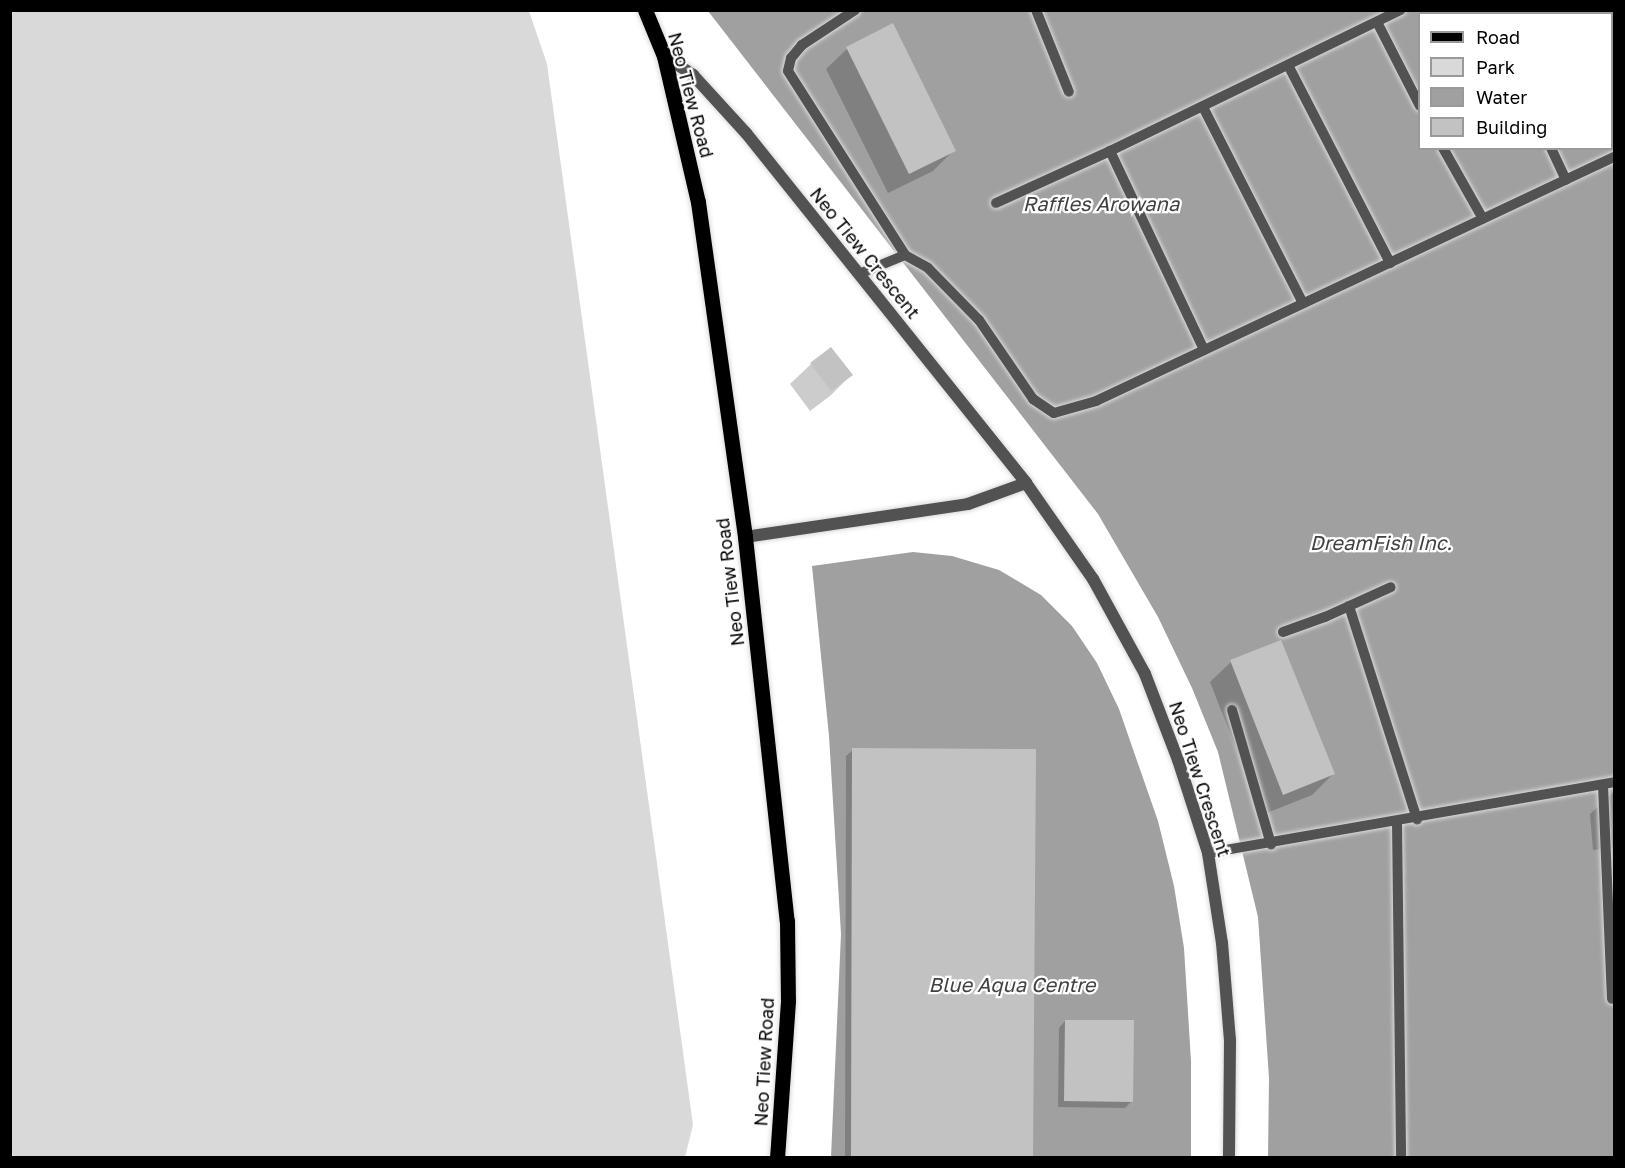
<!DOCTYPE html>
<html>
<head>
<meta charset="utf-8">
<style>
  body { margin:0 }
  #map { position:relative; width:1625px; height:1168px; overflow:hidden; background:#fff; font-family:"Golos Text",sans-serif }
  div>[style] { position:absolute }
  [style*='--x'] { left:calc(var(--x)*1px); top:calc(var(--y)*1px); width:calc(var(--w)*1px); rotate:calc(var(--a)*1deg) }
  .green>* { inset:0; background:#d9d9d9 }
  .water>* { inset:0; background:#a0a0a0 }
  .shadow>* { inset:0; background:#0003 }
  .building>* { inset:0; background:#c2c2c2 }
  .roads { filter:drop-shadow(0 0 2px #dbdbdb) drop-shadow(0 0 2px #dbdbdb) }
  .service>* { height:10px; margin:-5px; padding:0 5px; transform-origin:5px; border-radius:5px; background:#525252 }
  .minor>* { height:12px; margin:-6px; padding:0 6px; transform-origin:6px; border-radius:6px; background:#525252 }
  .primary>* { height:15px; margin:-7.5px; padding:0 7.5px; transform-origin:7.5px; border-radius:7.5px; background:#000 }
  span { translate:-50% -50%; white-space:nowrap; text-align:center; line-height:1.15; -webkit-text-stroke:4.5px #fff; paint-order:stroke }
  .street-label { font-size:18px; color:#000 }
  .water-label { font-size:20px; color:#414141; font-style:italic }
  .frame { position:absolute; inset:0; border:12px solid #000; pointer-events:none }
  .legend { position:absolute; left:1418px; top:12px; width:195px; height:138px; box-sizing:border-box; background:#fff; border:2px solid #999; margin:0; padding:8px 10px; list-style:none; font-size:18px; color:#000 }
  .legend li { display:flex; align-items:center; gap:12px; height:30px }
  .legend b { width:30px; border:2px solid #999 }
</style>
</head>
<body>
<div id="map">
  <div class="green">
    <div style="clip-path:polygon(10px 11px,529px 11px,547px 64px,693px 1125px,685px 1157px,11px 1157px)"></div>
  </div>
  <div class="water">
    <div style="clip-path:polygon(evenodd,708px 11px,1614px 11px,1614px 1157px,1268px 1157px,1269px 1078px,1258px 917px,1218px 752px,1192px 688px,1158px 617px,1098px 514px,708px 11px,1420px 14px,1612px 14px,1612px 148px,1420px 148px,1420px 14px)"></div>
    <div style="clip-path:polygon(913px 552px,952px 556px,999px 570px,1041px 595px,1072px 626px,1097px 663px,1119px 709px,1158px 821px,1174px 886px,1184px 948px,1191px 1061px,1191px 1157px,831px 1157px,841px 934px,829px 736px,812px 566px)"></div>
  </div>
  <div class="shadow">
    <div style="clip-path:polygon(847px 49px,954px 150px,933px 171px,888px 193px,826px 69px)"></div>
    <div style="clip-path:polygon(811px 364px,851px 375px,830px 396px,810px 411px,790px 384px)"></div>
    <div style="clip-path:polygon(1280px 642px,1333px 774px,1312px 795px,1262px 815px,1210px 682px,1231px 662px)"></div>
    <div style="clip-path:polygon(853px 750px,1032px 1158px,845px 1158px,846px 756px)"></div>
    <div style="clip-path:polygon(1614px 792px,1614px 848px,1593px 850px,1590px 814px)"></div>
    <div style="clip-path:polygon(1065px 1021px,1132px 1101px,1125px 1108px,1058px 1107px,1059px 1028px)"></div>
  </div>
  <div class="building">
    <div style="clip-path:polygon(893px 23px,956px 151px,909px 174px,846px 47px)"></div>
    <div style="clip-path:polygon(831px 347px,853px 375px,831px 391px,810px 363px)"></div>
    <div style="clip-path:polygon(1281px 640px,1335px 774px,1283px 795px,1230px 660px)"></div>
    <div style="clip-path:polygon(852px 748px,1036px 749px,1033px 1158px,851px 1158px)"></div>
    <div style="clip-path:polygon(1065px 1020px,1134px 1020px,1133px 1102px,1064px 1101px)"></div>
  </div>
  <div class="roads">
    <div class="service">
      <div style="--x:855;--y:10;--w:64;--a:146.6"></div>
      <div style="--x:802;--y:45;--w:17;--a:130"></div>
      <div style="--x:791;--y:58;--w:13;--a:103"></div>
      <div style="--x:788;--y:71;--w:218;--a:57.5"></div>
      <div style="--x:905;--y:255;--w:26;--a:29"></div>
      <div style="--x:928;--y:268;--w:73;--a:45.6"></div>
      <div style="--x:979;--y:320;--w:96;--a:55.6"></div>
      <div style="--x:1033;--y:399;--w:25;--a:34"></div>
      <div style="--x:1054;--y:413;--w:44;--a:-15.9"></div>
      <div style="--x:1096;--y:401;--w:573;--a:-25.22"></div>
      <div style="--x:1036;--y:10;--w:88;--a:68.1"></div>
      <div style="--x:1483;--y:10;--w:4;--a:63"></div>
      <div style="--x:1377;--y:22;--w:94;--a:62.9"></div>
      <div style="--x:1288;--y:65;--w:223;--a:62.7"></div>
      <div style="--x:1203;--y:107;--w:220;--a:63"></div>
      <div style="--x:1443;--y:148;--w:81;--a:60.6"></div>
      <div style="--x:1551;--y:148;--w:35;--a:65"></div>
      <div style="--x:1110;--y:151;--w:220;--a:64.7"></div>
      <div style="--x:996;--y:203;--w:125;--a:-24.5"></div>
      <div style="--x:1110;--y:151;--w:323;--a:-25.9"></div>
      <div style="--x:859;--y:274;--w:50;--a:-22.4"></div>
      <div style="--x:1349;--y:606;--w:224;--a:72.3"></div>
      <div style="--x:1283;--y:632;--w:45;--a:-19.7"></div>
      <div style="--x:1325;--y:617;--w:72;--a:-24.4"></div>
      <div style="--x:1232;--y:710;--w:140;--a:73.8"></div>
      <div style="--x:1603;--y:785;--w:214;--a:87.6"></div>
      <div style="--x:1397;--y:822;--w:336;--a:89.3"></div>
      <div style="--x:1208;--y:853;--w:412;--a:-9.9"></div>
    </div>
    <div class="minor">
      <div style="--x:664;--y:56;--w:35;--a:33"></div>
      <div style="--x:693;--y:75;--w:79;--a:47.6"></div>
      <div style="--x:746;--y:133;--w:448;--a:51.3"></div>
      <div style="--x:1026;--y:483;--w:117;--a:55.1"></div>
      <div style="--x:1093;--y:579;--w:108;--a:61.3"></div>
      <div style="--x:1145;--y:674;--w:92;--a:69"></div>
      <div style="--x:1178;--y:760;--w:98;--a:72.1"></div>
      <div style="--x:1208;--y:853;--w:91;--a:81.2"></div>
      <div style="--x:1222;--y:943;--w:97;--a:85.3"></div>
      <div style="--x:1230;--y:1040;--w:118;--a:90.5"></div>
      <div style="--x:745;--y:537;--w:225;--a:-8.4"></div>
      <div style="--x:968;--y:504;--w:62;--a:-19.9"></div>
    </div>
    <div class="primary">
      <div style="--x:645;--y:10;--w:50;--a:67.6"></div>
      <div style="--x:664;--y:56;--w:150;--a:76.9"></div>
      <div style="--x:698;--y:202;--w:338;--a:82"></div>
      <div style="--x:745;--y:537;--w:386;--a:83.8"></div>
      <div style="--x:787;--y:921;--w:80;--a:89.3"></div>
      <div style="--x:788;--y:1001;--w:157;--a:94"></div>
    </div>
  </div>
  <div class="street-label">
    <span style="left:691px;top:95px;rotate:75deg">Neo Tiew Road</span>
    <span style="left:865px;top:253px;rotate:51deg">Neo Tiew Crescent</span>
    <span style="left:730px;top:582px;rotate:-97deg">Neo Tiew Road</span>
    <span style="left:1200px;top:779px;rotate:72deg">Neo Tiew Crescent</span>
    <span style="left:764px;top:1062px;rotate:-87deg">Neo Tiew Road</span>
  </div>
  <div class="water-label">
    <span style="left:1101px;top:203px">Raffles Arowana</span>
    <span style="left:1381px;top:542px">DreamFish Inc.</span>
    <span style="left:1012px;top:984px">Blue Aqua Centre</span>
  </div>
  <div class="frame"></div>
  <ul class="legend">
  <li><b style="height:8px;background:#000"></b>Road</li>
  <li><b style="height:16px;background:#d9d9d9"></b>Park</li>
  <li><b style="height:16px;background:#a0a0a0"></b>Water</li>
  <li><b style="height:16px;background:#c2c2c2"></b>Building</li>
  </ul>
</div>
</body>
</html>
